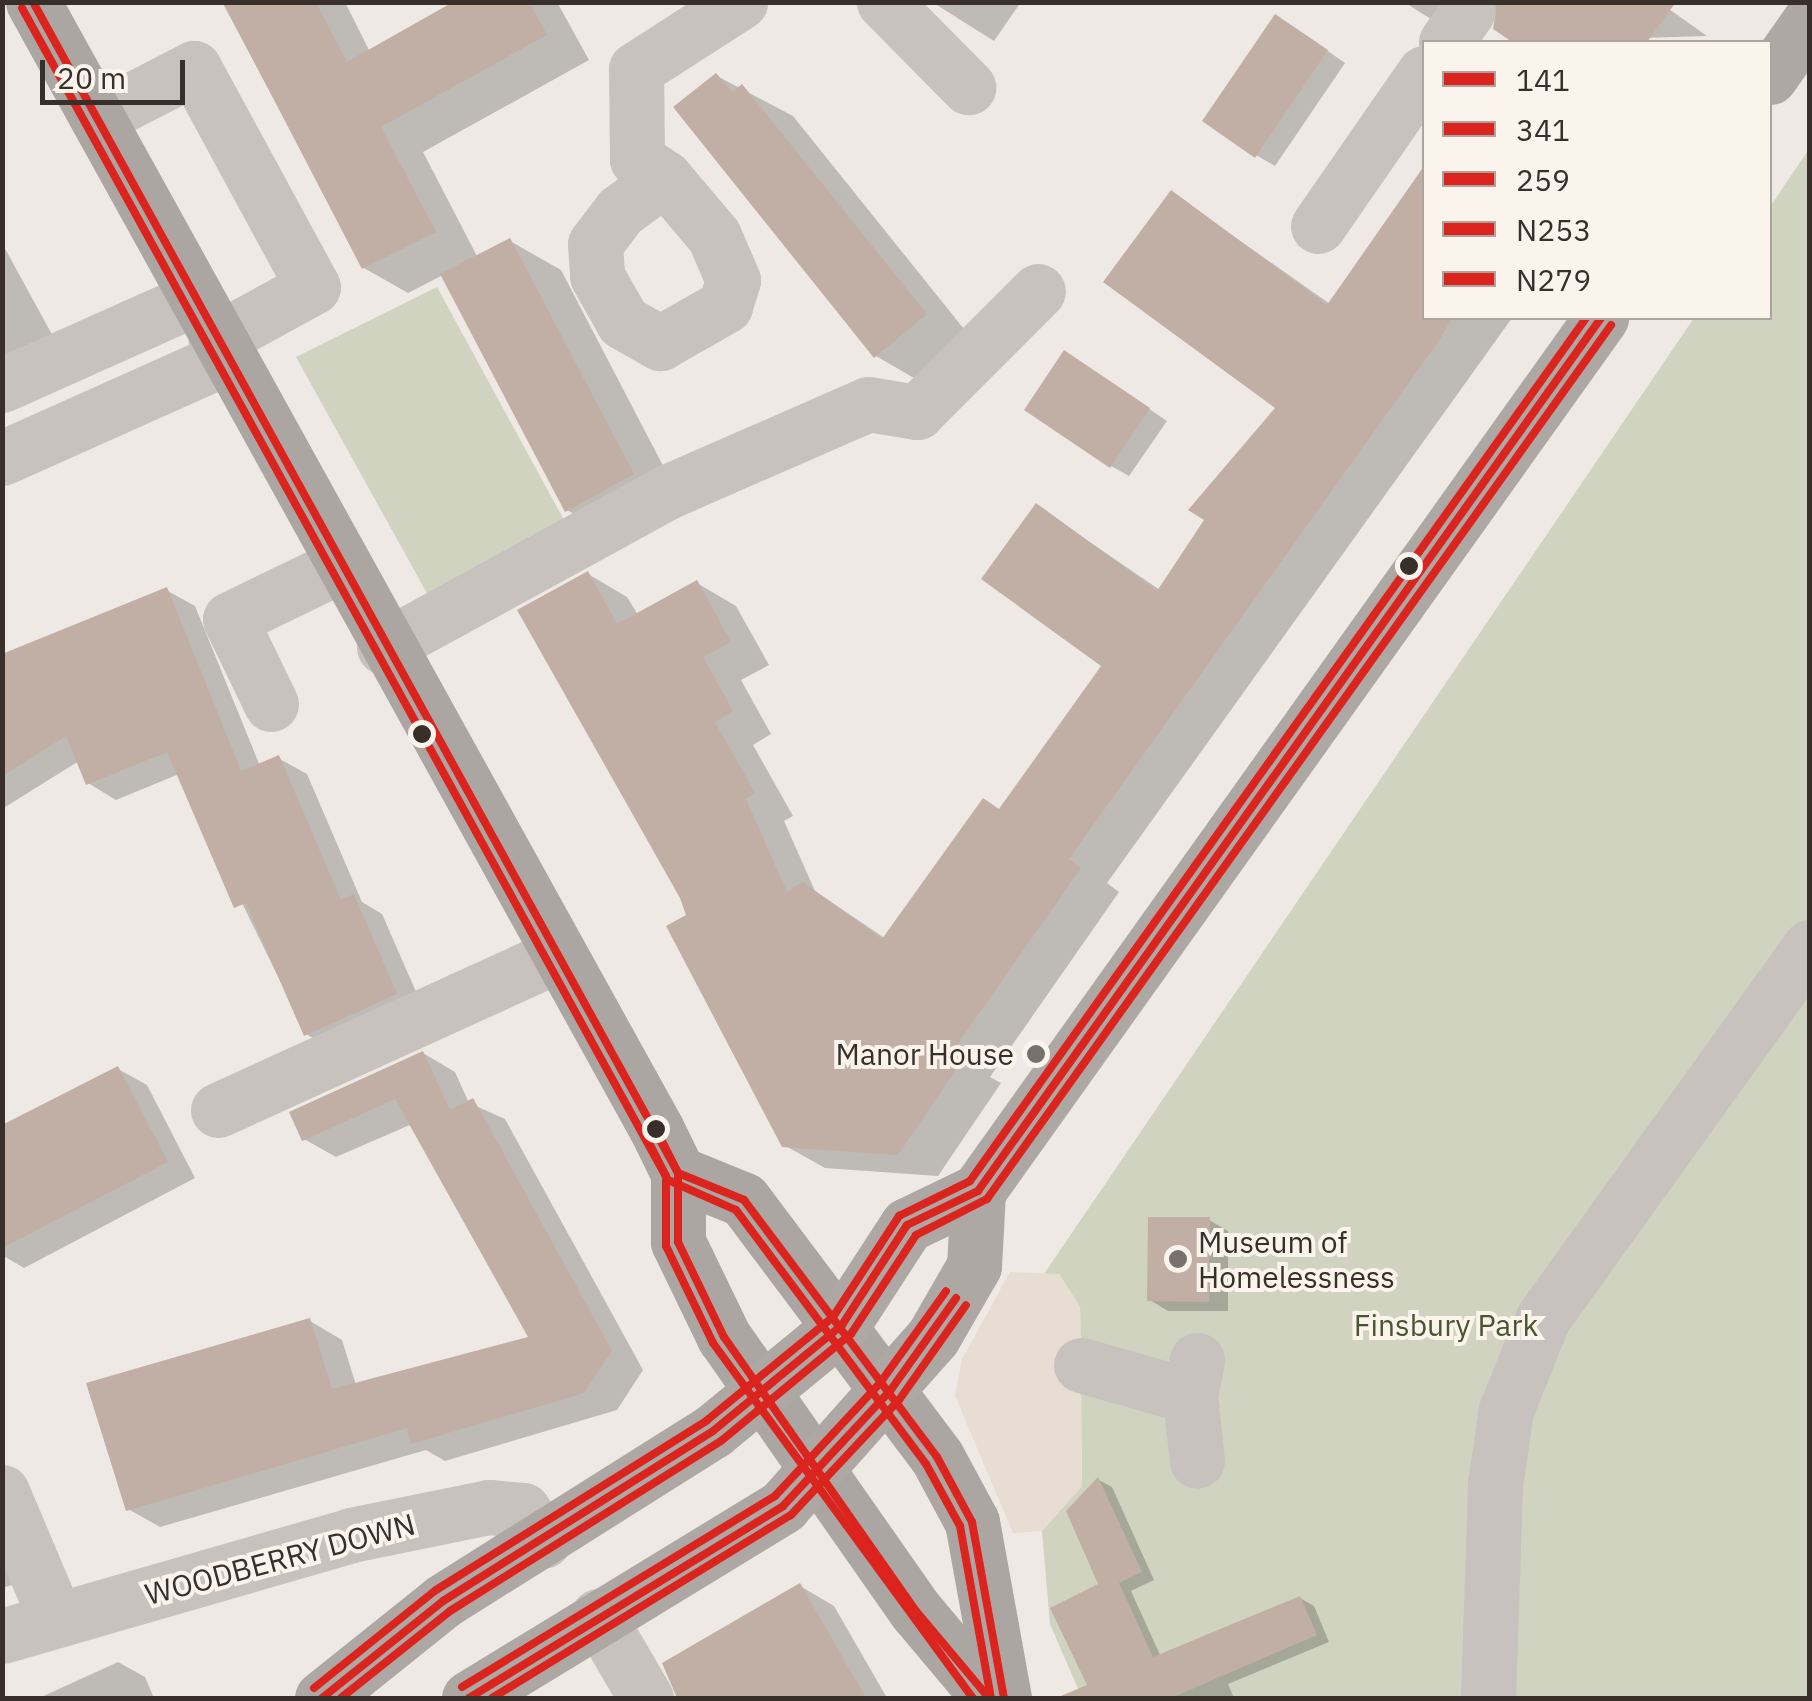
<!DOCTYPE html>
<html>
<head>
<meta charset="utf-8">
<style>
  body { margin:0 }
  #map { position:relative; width:1812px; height:1701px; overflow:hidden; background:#eee9e4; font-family:"IBM Plex Sans",sans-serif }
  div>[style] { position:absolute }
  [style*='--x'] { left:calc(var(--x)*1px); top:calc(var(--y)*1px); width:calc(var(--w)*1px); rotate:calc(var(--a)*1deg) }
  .green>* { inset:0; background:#cfd3bf }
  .plaza>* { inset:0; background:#e7ddd2 }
  .shadow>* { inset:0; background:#0003 }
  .building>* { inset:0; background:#c1afa6 }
  .minor>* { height:55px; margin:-27.5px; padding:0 27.5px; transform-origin:27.5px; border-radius:27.5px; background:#c7c2bd }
  .major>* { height:55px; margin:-27.5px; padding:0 27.5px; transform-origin:27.5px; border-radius:27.5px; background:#aca6a2 }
  .highway>* { height:55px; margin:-27.5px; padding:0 27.5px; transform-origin:27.5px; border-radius:27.5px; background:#ada8a3 }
  .bus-1>* { height:8px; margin:-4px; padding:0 4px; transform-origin:4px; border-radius:4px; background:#dc241f }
  .bus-2>* { height:8px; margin:-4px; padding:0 4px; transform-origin:4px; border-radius:4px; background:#dc241f }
  .bus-3>* { height:8px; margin:-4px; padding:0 4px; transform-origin:4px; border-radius:4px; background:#dc241f }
  .bus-4>* { height:8px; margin:-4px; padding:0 4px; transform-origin:4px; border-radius:4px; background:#dc241f }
  .bus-5>* { height:8px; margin:-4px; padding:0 4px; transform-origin:4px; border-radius:4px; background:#dc241f }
  .dots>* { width:28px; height:28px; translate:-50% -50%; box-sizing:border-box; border:5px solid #faf4ec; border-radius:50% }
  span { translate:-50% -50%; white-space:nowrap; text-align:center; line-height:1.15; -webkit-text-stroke:8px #faf4ec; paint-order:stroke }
  .poi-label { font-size:30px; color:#382f2a }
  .right { translate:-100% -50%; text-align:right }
  .left { translate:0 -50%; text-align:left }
  .park-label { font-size:30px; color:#47562f }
  .street-label { font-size:30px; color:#382f2a }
  .frame { position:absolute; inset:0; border:5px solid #382f2a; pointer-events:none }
  .legend { position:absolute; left:1422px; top:40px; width:350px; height:280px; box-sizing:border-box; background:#faf4ec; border:2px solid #aca59e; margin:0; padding:12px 18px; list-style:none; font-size:30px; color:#382f2a }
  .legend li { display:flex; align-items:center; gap:20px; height:50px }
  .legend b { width:50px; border:2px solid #aca59e }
  .scale { position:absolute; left:40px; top:60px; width:145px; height:45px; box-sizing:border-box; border:5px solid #382f2a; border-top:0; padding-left:12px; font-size:30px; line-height:35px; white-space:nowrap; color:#382f2a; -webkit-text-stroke:8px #faf4ec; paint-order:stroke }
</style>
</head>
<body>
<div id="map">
  <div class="green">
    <div style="clip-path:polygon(1809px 149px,1809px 1698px,1082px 1698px,1050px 1624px,1042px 1531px,1082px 1486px,1080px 1307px,1059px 1274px,1044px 1274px,1694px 318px,1770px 318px,1770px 207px)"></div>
    <div style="clip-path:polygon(437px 287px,570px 531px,433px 604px,296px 357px)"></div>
  </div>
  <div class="plaza">
    <div style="clip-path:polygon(1010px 1272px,1059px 1274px,1080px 1307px,1081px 1338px,1082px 1486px,1042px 1531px,1013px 1533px,955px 1396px,962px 1359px)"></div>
  </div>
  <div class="shadow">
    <div style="clip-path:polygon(222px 2px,345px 2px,370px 52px,458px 2px,557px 2px,589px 60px,423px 152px,478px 258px,510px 241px,561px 270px,683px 504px,618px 539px,567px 510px,443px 275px,408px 293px,364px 268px)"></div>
    <div style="clip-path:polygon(932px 2px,1021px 2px,994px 41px)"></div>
    <div style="clip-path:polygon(1404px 2px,1659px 2px,1707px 36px,1516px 42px,1496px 28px,1494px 4px,1464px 40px)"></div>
    <div style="clip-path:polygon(1295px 28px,1345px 63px,1275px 166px,1256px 155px)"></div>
    <div style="clip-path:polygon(717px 76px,793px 116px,976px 344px,926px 385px,876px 356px)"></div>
    <div style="clip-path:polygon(1424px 171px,1424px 318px,1512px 318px,1107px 883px,1119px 892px,990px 1077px,1001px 1083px,938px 1176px,825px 1168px,784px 1145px,689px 916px,588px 574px,627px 597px,638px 615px,697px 583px,736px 606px,769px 665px,741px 680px,771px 734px,753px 745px,793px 816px,784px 821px,815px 891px,886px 939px,1001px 811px,1105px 666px,1037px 506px,1160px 590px,1278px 407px,1172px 193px,1330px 304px)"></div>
    <div style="clip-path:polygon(2px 243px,61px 351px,2px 378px)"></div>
    <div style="clip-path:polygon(1083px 364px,1167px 421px,1129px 476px,1111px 466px)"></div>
    <div style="clip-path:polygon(166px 590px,195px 606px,260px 766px,278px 758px,307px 774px,362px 902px,382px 914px,424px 1010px,335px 1051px,306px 1034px,179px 774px,116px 800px,88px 783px,79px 761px,2px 809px,2px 656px)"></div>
    <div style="clip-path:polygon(423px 1053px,455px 1072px,469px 1103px,505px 1119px,643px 1370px,617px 1410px,445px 1461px,426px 1450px,160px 1527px,128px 1509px,310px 1321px,342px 1340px,356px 1385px,532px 1339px,412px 1124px,336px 1157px,304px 1139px)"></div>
    <div style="clip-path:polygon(118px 1069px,147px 1085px,195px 1178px,24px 1268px,2px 1255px,2px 1127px)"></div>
    <div style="clip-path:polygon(1209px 1220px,1228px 1231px,1228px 1311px,1168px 1311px,1150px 1300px)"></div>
    <div style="clip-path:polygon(1099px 1480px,1112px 1487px,1154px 1580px,1131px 1591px,1161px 1657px,1300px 1598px,1314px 1606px,1329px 1642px,1228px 1684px,1234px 1698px,1096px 1698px,1054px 1609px,1101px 1586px)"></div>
    <div style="clip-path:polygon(2px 1523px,33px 1579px,2px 1588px)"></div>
    <div style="clip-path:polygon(800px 1586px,834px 1606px,887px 1698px,679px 1698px)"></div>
    <div style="clip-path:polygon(118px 1662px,145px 1677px,154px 1698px,39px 1698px)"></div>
  </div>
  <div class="building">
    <div style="clip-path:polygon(223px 2px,316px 2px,347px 62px,453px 2px,529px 2px,547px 35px,381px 127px,436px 232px,362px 269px)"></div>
    <div style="clip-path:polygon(1497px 2px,1676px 2px,1647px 42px,1512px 42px,1493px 29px)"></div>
    <div style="clip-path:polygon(1275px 14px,1328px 50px,1255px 158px,1202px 121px)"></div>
    <div style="clip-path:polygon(716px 73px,732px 92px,742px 84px,927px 314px,874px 358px,673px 107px)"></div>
    <div style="clip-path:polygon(1424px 166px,1424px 318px,1452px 318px,1440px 339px,1069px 859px,1081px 868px,952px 1052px,963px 1059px,898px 1155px,782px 1147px,666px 926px,686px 915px,680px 898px,517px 610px,588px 571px,617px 624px,697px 580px,731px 642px,703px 657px,733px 711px,715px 722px,755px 793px,746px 799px,787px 892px,803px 882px,882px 939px,983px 798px,999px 809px,1101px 666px,981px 579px,1036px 503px,1157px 591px,1204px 520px,1188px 510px,1275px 408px,1103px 282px,1171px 190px,1327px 305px)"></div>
    <div style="clip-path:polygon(510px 238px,634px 474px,565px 512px,440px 274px)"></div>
    <div style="clip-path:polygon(1064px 350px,1150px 408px,1110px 468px,1024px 410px)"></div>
    <div style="clip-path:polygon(167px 587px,241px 771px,279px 755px,341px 900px,354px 894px,397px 994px,304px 1036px,246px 903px,234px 908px,167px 752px,86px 785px,66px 736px,2px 776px,2px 654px)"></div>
    <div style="clip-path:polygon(423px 1051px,450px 1110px,473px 1098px,612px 1351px,584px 1393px,411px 1444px,407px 1428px,126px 1511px,86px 1383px,310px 1318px,332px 1389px,528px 1337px,395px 1099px,302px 1141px,289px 1112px)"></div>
    <div style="clip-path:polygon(118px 1066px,168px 1162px,2px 1248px,2px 1125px)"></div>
    <div style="clip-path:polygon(1148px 1217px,1210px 1217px,1209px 1302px,1147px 1301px)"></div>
    <div style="clip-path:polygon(1098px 1477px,1142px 1572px,1119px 1583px,1153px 1657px,1300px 1596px,1317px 1635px,1171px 1698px,1056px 1698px,1087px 1685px,1050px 1608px,1098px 1584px,1066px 1511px)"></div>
    <div style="clip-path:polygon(800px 1583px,866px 1698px,677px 1698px,662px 1663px)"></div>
  </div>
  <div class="minor">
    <div style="--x:884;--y:2;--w:120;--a:45.3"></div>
    <div style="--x:1446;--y:42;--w:38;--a:-55"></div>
    <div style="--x:97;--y:118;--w:109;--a:-27.3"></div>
    <div style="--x:194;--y:68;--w:249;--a:61.5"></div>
    <div style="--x:313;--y:287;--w:111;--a:151.3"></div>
    <div style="--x:665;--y:178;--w:56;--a:143.7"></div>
    <div style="--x:620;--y:211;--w:41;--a:127.1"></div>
    <div style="--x:595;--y:244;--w:32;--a:86"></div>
    <div style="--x:597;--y:276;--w:53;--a:60.5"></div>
    <div style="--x:623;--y:322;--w:43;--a:29.6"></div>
    <div style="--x:660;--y:343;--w:75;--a:-29.6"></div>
    <div style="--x:725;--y:306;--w:27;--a:-73"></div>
    <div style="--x:733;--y:280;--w:48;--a:-113.4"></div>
    <div style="--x:714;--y:236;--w:76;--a:-130.2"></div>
    <div style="--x:665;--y:178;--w:34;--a:-146"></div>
    <div style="--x:637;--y:159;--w:90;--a:-90.6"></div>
    <div style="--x:636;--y:69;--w:124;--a:-32.8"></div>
    <div style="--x:1318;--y:226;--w:186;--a:-55.3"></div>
    <div style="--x:2;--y:385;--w:210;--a:-24.1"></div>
    <div style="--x:2;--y:458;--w:245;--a:-24.1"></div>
    <div style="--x:384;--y:647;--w:323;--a:-28.7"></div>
    <div style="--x:667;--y:492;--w:219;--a:-23.6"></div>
    <div style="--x:868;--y:404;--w:50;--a:9.3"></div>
    <div style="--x:917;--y:412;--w:171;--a:-45"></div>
    <div style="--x:271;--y:704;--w:94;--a:-115.8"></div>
    <div style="--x:230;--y:619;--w:121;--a:-25.9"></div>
    <div style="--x:218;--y:1110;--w:368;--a:-24.5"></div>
    <div style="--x:1197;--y:1360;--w:37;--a:101"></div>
    <div style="--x:1190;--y:1396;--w:65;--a:83.9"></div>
    <div style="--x:1081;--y:1365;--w:113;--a:15.9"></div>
    <div style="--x:2;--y:1492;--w:139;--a:67.1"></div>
    <div style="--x:598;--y:1616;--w:95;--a:59.7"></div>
    <div style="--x:2;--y:1636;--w:363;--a:-16.1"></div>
    <div style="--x:351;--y:1535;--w:141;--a:-11.5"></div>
    <div style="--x:489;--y:1507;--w:34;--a:5"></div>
    <div style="--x:523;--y:1510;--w:37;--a:56"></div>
    <div style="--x:1488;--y:1698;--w:213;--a:-88.1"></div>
    <div style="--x:1495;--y:1485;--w:76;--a:-81.7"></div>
    <div style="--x:1506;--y:1410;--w:99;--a:-68.1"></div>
    <div style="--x:1543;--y:1318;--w:457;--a:-54.3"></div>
  </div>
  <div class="major">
    <div style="--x:33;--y:2;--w:1289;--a:61.05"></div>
    <div style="--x:657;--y:1130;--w:48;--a:64"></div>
    <div style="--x:678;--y:1173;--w:69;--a:90"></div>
    <div style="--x:678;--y:1242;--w:106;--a:64.2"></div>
    <div style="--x:724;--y:1337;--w:335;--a:55"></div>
    <div style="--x:916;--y:1611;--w:114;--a:50"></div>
    <div style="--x:678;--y:1173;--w:71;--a:22.2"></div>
    <div style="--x:744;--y:1200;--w:321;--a:53.1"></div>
    <div style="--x:937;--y:1457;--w:74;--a:61.7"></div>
    <div style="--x:972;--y:1522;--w:179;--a:79.7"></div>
  </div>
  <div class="highway">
    <div style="--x:1770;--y:77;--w:70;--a:-54.9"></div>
    <div style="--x:322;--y:1698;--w:155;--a:-38.7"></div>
    <div style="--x:443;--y:1601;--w:319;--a:-32.2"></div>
    <div style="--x:713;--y:1431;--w:167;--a:-39.4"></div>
    <div style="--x:842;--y:1325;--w:119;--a:-57"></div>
    <div style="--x:907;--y:1225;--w:79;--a:-25.6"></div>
    <div style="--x:978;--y:1191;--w:1073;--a:-54.49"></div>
    <div style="--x:469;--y:1698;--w:368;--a:-31.4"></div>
    <div style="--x:783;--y:1506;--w:226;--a:-48.4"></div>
    <div style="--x:933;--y:1337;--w:82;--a:-60"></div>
    <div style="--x:974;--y:1266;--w:75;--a:-86.9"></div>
  </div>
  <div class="bus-1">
    <div style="--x:33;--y:2;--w:1337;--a:61.15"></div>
    <div style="--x:678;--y:1173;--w:71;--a:22.2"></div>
    <div style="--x:744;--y:1200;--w:321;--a:53.1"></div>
    <div style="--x:937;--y:1457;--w:74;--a:61.7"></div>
    <div style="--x:972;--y:1522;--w:179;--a:79.7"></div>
    <div style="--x:655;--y:1127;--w:51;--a:63.4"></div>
    <div style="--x:678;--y:1173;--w:69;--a:90"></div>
    <div style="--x:678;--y:1242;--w:106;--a:64.2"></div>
    <div style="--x:724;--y:1337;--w:335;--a:55"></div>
    <div style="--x:916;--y:1611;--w:114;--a:50"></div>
  </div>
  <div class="bus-2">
    <div style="--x:22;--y:8;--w:1338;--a:61.14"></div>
    <div style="--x:668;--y:1180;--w:74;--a:23.8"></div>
    <div style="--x:736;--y:1210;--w:317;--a:53.2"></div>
    <div style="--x:926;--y:1464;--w:71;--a:61.3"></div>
    <div style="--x:960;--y:1526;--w:175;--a:79.8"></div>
    <div style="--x:644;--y:1133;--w:48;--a:62.9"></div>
    <div style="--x:666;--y:1176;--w:70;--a:90"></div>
    <div style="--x:666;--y:1246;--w:108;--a:64.1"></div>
    <div style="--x:713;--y:1343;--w:440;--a:53.8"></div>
  </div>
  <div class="bus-3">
    <div style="--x:322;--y:1698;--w:155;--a:-38.7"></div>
    <div style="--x:443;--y:1601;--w:319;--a:-32.2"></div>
    <div style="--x:713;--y:1431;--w:167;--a:-39.4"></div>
    <div style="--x:842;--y:1325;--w:119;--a:-57"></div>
    <div style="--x:907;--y:1225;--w:79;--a:-25.6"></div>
    <div style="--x:978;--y:1191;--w:1073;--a:-54.49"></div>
    <div style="--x:469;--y:1698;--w:368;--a:-31.4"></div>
    <div style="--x:783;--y:1506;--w:157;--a:-47.1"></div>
    <div style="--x:890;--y:1391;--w:114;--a:-54.6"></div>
  </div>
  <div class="bus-4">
    <div style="--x:341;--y:1698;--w:139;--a:-38.6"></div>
    <div style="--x:450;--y:1611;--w:320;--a:-32.1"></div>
    <div style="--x:721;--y:1441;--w:168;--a:-39.5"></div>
    <div style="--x:851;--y:1334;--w:118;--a:-56.7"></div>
    <div style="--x:916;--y:1235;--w:80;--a:-26.9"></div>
    <div style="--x:987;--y:1199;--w:1074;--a:-54.47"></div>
    <div style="--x:492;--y:1698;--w:351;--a:-31.5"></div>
    <div style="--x:791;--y:1515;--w:158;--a:-46.8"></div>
    <div style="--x:899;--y:1400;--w:116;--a:-54.8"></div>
  </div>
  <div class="bus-5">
    <div style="--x:462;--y:1687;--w:367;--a:-31.4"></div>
    <div style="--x:775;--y:1496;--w:154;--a:-47.1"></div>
    <div style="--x:880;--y:1383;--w:113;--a:-54.3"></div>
    <div style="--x:314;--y:1688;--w:156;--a:-38.8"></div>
    <div style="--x:436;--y:1590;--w:319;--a:-32"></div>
    <div style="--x:706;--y:1421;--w:164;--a:-39.3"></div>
    <div style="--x:833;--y:1317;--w:121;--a:-56.8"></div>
    <div style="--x:899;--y:1216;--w:79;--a:-26.2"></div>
    <div style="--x:970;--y:1181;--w:1060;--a:-54.48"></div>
  </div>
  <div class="dots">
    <div style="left:1409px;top:566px;background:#382f2a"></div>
    <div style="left:422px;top:734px;background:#382f2a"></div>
    <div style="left:1036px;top:1054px;background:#78706b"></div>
    <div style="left:656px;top:1129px;background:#382f2a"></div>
    <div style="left:1178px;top:1259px;background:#78706b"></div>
  </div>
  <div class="poi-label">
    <span class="right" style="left:1014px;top:1054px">Manor House</span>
    <span class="left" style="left:1198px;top:1259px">Museum of<br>Homelessness</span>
  </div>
  <div class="park-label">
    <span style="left:1446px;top:1325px">Finsbury Park</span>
  </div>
  <div class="street-label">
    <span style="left:280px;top:1559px;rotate:-15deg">WOODBERRY DOWN</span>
  </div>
  <div class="frame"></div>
  <ul class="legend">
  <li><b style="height:12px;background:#dc241f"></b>141</li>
  <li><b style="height:12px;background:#dc241f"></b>341</li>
  <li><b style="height:12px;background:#dc241f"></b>259</li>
  <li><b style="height:12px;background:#dc241f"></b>N253</li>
  <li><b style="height:12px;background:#dc241f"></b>N279</li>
  </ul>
  <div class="scale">20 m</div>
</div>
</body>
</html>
